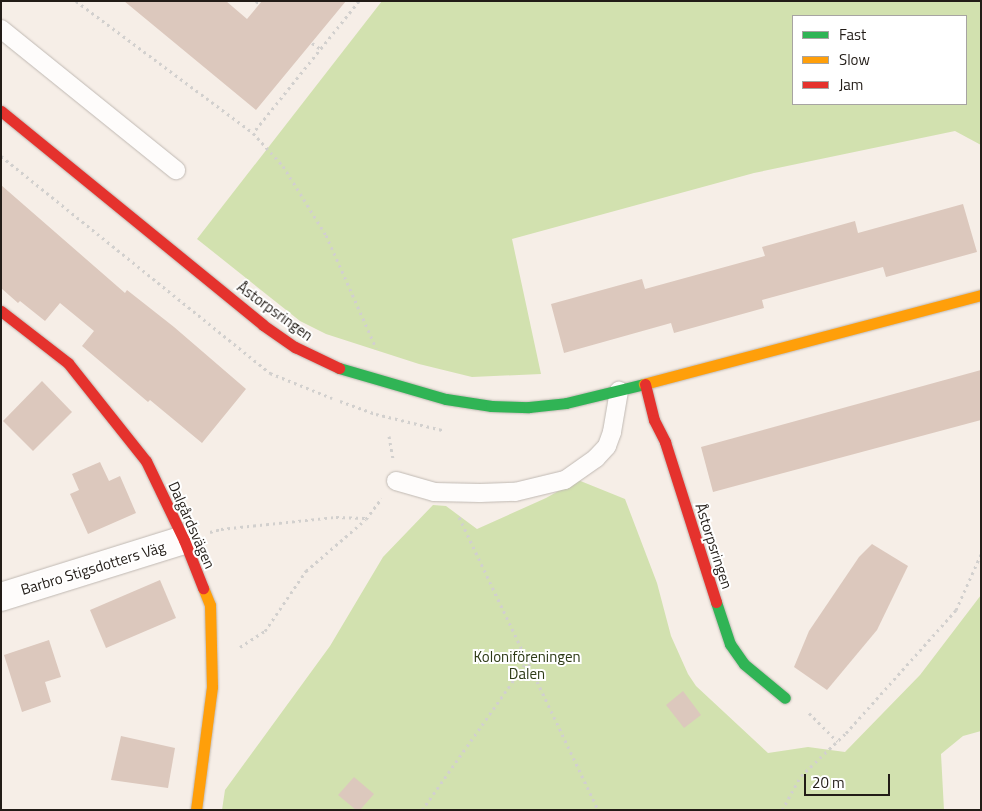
<!DOCTYPE html>
<html>
<head>
<meta charset="utf-8">
<style>
  body { margin:0 }
  #map { position:relative; width:982px; height:811px; overflow:hidden; background:#f6eee7; font-family:"Titillium Web",sans-serif }
  div>[style] { position:absolute }
  [style*='--x'] { left:calc(var(--x)*1px); top:calc(var(--y)*1px); width:calc(var(--w)*1px); rotate:calc(var(--a)*1deg) }
  .green>* { inset:0; background:#d2e1af }
  .building>* { inset:0; background:#dcc8bd }
  .path>* { height:3px; margin-top:-1.5px; transform-origin:0; background:repeating-linear-gradient(90deg,#d2d0ce 0 2.5px,transparent 0 6.5px) }
  .roads { filter:drop-shadow(0 0 1px #c0b9b3) drop-shadow(0 0 1px #c0b9b3) }
  .lane>* { height:18px; margin:-9px; padding:0 9px; transform-origin:9px; border-radius:9px; background:#fefcfb }
  .street>* { height:28px; margin:-14px; padding:0 14px; transform-origin:14px; border-radius:14px; background:#fefcfb }
  .fast>* { height:11px; margin:-5.5px; padding:0 5.5px; transform-origin:5.5px; border-radius:5.5px; background:#30b455 }
  .slow>* { height:11px; margin:-5.5px; padding:0 5.5px; transform-origin:5.5px; border-radius:5.5px; background:#ff9f0a }
  .jam>* { height:11px; margin:-5.5px; padding:0 5.5px; transform-origin:5.5px; border-radius:5.5px; background:#e5322d }
  span { translate:-50% -50%; white-space:nowrap; text-align:center; line-height:1.15; -webkit-text-stroke:4px #fff; paint-order:stroke }
  .street-label { font-size:15px; color:#221c17 }
  .park-label { font-size:15px; color:#2d3a16 }
  .frame { position:absolute; inset:0; border:2px solid #221c17; pointer-events:none }
  .legend { position:absolute; left:792px; top:15px; width:175px; height:90px; box-sizing:border-box; background:#fff; border:1px solid #a7a4a2; margin:0; padding:6px 9px; list-style:none; font-size:15px; color:#221c17 }
  .legend li { display:flex; align-items:center; gap:10px; height:25px }
  .legend b { width:25px; border:1px solid #a7a4a2 }
  .scale { position:absolute; left:804px; top:774px; width:86px; height:22px; box-sizing:border-box; border:2px solid #221c17; border-top:0; padding-left:6px; font-size:15px; line-height:18px; white-space:nowrap; color:#221c17; -webkit-text-stroke:4px #fff; paint-order:stroke }
</style>
</head>
<body>
<div id="map">
  <div class="green">
    <div style="clip-path:polygon(evenodd,382px 1px,981px 1px,981px 145px,955px 131px,754px 173px,512px 239px,541px 374px,472px 377px,419px 364px,326px 334px,300px 321px,197px 239px,382px 1px,793px 16px,966px 16px,966px 104px,793px 104px,793px 16px)"></div>
    <div style="clip-path:polygon(578px 480px,625px 499px,657px 583px,671px 636px,688px 674px,696px 686px,768px 753px,808px 747px,845px 752px,920px 675px,981px 595px,981px 731px,963px 736px,941px 754px,944px 810px,222px 810px,225px 790px,330px 646px,383px 557px,433px 505px,446px 506px,477px 529px,546px 498px)"></div>
  </div>
  <div class="building">
    <div style="clip-path:polygon(124px 1px,226px 1px,247px 19px,262px 1px,346px 1px,256px 110px)"></div>
    <div style="clip-path:polygon(1px 185px,125px 293px,127px 290px,174px 327px,246px 389px,202px 443px,150px 400px,148px 402px,82px 346px,94px 331px,60px 303px,45px 321px,20px 301px,18px 303px,1px 288px)"></div>
    <div style="clip-path:polygon(963px 204px,977px 252px,886px 277px,883px 267px,762px 300px,764px 308px,674px 333px,671px 323px,564px 353px,551px 304px,642px 279px,645px 289px,765px 256px,762px 247px,855px 221px,858px 233px)"></div>
    <div style="clip-path:polygon(981px 370px,981px 420px,713px 492px,701px 447px)"></div>
    <div style="clip-path:polygon(42px 381px,72px 412px,33px 451px,3px 421px)"></div>
    <div style="clip-path:polygon(100px 462px,109px 481px,120px 476px,136px 513px,88px 534px,70px 494px,79px 490px,72px 474px)"></div>
    <div style="clip-path:polygon(872px 544px,908px 566px,877px 630px,827px 690px,794px 667px,809px 631px,859px 557px)"></div>
    <div style="clip-path:polygon(160px 580px,176px 618px,106px 648px,90px 610px)"></div>
    <div style="clip-path:polygon(49px 640px,61px 677px,45px 682px,51px 702px,22px 712px,4px 655px)"></div>
    <div style="clip-path:polygon(683px 691px,701px 715px,684px 728px,666px 705px)"></div>
    <div style="clip-path:polygon(121px 736px,175px 748px,168px 788px,111px 780px)"></div>
    <div style="clip-path:polygon(354px 777px,374px 794px,360px 810px,356px 810px,338px 795px)"></div>
  </div>
  <div class="path">
    <div style="--x:76;--y:1;--w:221;--a:36.7"></div>
    <div style="--x:256;--y:1;--w:5;--a:37"></div>
    <div style="--x:359;--y:1;--w:169;--a:128.8"></div>
    <div style="--x:253;--y:133;--w:45;--a:47.7"></div>
    <div style="--x:283;--y:166;--w:81;--a:58.1"></div>
    <div style="--x:326;--y:235;--w:124;--a:66.1"></div>
    <div style="--x:312;--y:43;--w:11;--a:34"></div>
    <div style="--x:1;--y:156;--w:346;--a:38.9"></div>
    <div style="--x:270;--y:373;--w:67;--a:22"></div>
    <div style="--x:340;--y:401;--w:38;--a:20"></div>
    <div style="--x:376;--y:414;--w:68;--a:13.6"></div>
    <div style="--x:389;--y:436;--w:23;--a:80"></div>
    <div style="--x:459;--y:517;--w:324;--a:64.6"></div>
    <div style="--x:210;--y:532;--w:11;--a:-15"></div>
    <div style="--x:221;--y:529;--w:116;--a:-6"></div>
    <div style="--x:336;--y:517;--w:29;--a:2"></div>
    <div style="--x:240;--y:647;--w:30;--a:-33"></div>
    <div style="--x:265;--y:631;--w:73;--a:-55.7"></div>
    <div style="--x:306;--y:571;--w:79;--a:-40.9"></div>
    <div style="--x:366;--y:519;--w:26;--a:-53"></div>
    <div style="--x:809;--y:713;--w:40;--a:45"></div>
    <div style="--x:422;--y:810;--w:182;--a:-54.8"></div>
    <div style="--x:782;--y:810;--w:39;--a:-61"></div>
    <div style="--x:801;--y:776;--w:62;--a:-43.7"></div>
    <div style="--x:846;--y:733;--w:165;--a:-48.2"></div>
    <div style="--x:956;--y:610;--w:61;--a:-65.9"></div>
  </div>
  <div class="roads">
    <div class="lane">
      <div style="--x:1;--y:29;--w:225;--a:38.9"></div>
      <div style="--x:396;--y:481;--w:40;--a:16"></div>
      <div style="--x:434;--y:492;--w:46;--a:1.2"></div>
      <div style="--x:480;--y:493;--w:35;--a:-2"></div>
      <div style="--x:515;--y:492;--w:51;--a:-13.5"></div>
      <div style="--x:565;--y:480;--w:38;--a:-35"></div>
      <div style="--x:596;--y:458;--w:16;--a:-47"></div>
      <div style="--x:607;--y:446;--w:15;--a:-70"></div>
      <div style="--x:612;--y:432;--w:42;--a:-80.3"></div>
    </div>
    <div class="street">
      <div style="--x:1;--y:597;--w:192;--a:-17.3"></div>
    </div>
    <div class="fast">
      <div style="--x:339;--y:368;--w:111;--a:16.2"></div>
      <div style="--x:446;--y:399;--w:46;--a:8.8"></div>
      <div style="--x:491;--y:406;--w:38;--a:2"></div>
      <div style="--x:529;--y:407;--w:37;--a:-6"></div>
      <div style="--x:566;--y:403;--w:80;--a:-13.7"></div>
      <div style="--x:716;--y:602;--w:44;--a:71.6"></div>
      <div style="--x:730;--y:644;--w:24;--a:55"></div>
      <div style="--x:744;--y:664;--w:53;--a:39.7"></div>
    </div>
    <div class="slow">
      <div style="--x:644;--y:384;--w:349;--a:-14.8"></div>
      <div style="--x:196;--y:810;--w:124;--a:-82.6"></div>
      <div style="--x:212;--y:687;--w:82;--a:-91.4"></div>
      <div style="--x:210;--y:605;--w:18;--a:-112"></div>
    </div>
    <div class="jam">
      <div style="--x:1;--y:111;--w:338;--a:39.2"></div>
      <div style="--x:263;--y:325;--w:39;--a:35"></div>
      <div style="--x:295;--y:347;--w:49;--a:25.5"></div>
      <div style="--x:1;--y:311;--w:85;--a:37.8"></div>
      <div style="--x:68;--y:363;--w:125;--a:51.5"></div>
      <div style="--x:146;--y:461;--w:88;--a:64.3"></div>
      <div style="--x:184;--y:540;--w:52;--a:68.4"></div>
      <div style="--x:645;--y:384;--w:37;--a:76"></div>
      <div style="--x:654;--y:420;--w:25;--a:63"></div>
      <div style="--x:665;--y:442;--w:168;--a:72.3"></div>
    </div>
  </div>
  <div class="street-label">
    <span style="left:275px;top:311px;rotate:36deg">Åstorpsringen</span>
    <span style="left:192px;top:525px;rotate:66deg">Dalgårdsvägen</span>
    <span style="left:714px;top:546px;rotate:72deg">Åstorpsringen</span>
    <span style="left:93px;top:568px;rotate:-17deg">Barbro Stigsdotters Väg</span>
  </div>
  <div class="park-label">
    <span style="left:527px;top:665px">Koloniföreningen<br>Dalen</span>
  </div>
  <div class="frame"></div>
  <ul class="legend">
  <li><b style="height:6px;background:#30b455"></b>Fast</li>
  <li><b style="height:6px;background:#ff9f0a"></b>Slow</li>
  <li><b style="height:6px;background:#e5322d"></b>Jam</li>
  </ul>
  <div class="scale">20 m</div>
</div>
</body>
</html>
